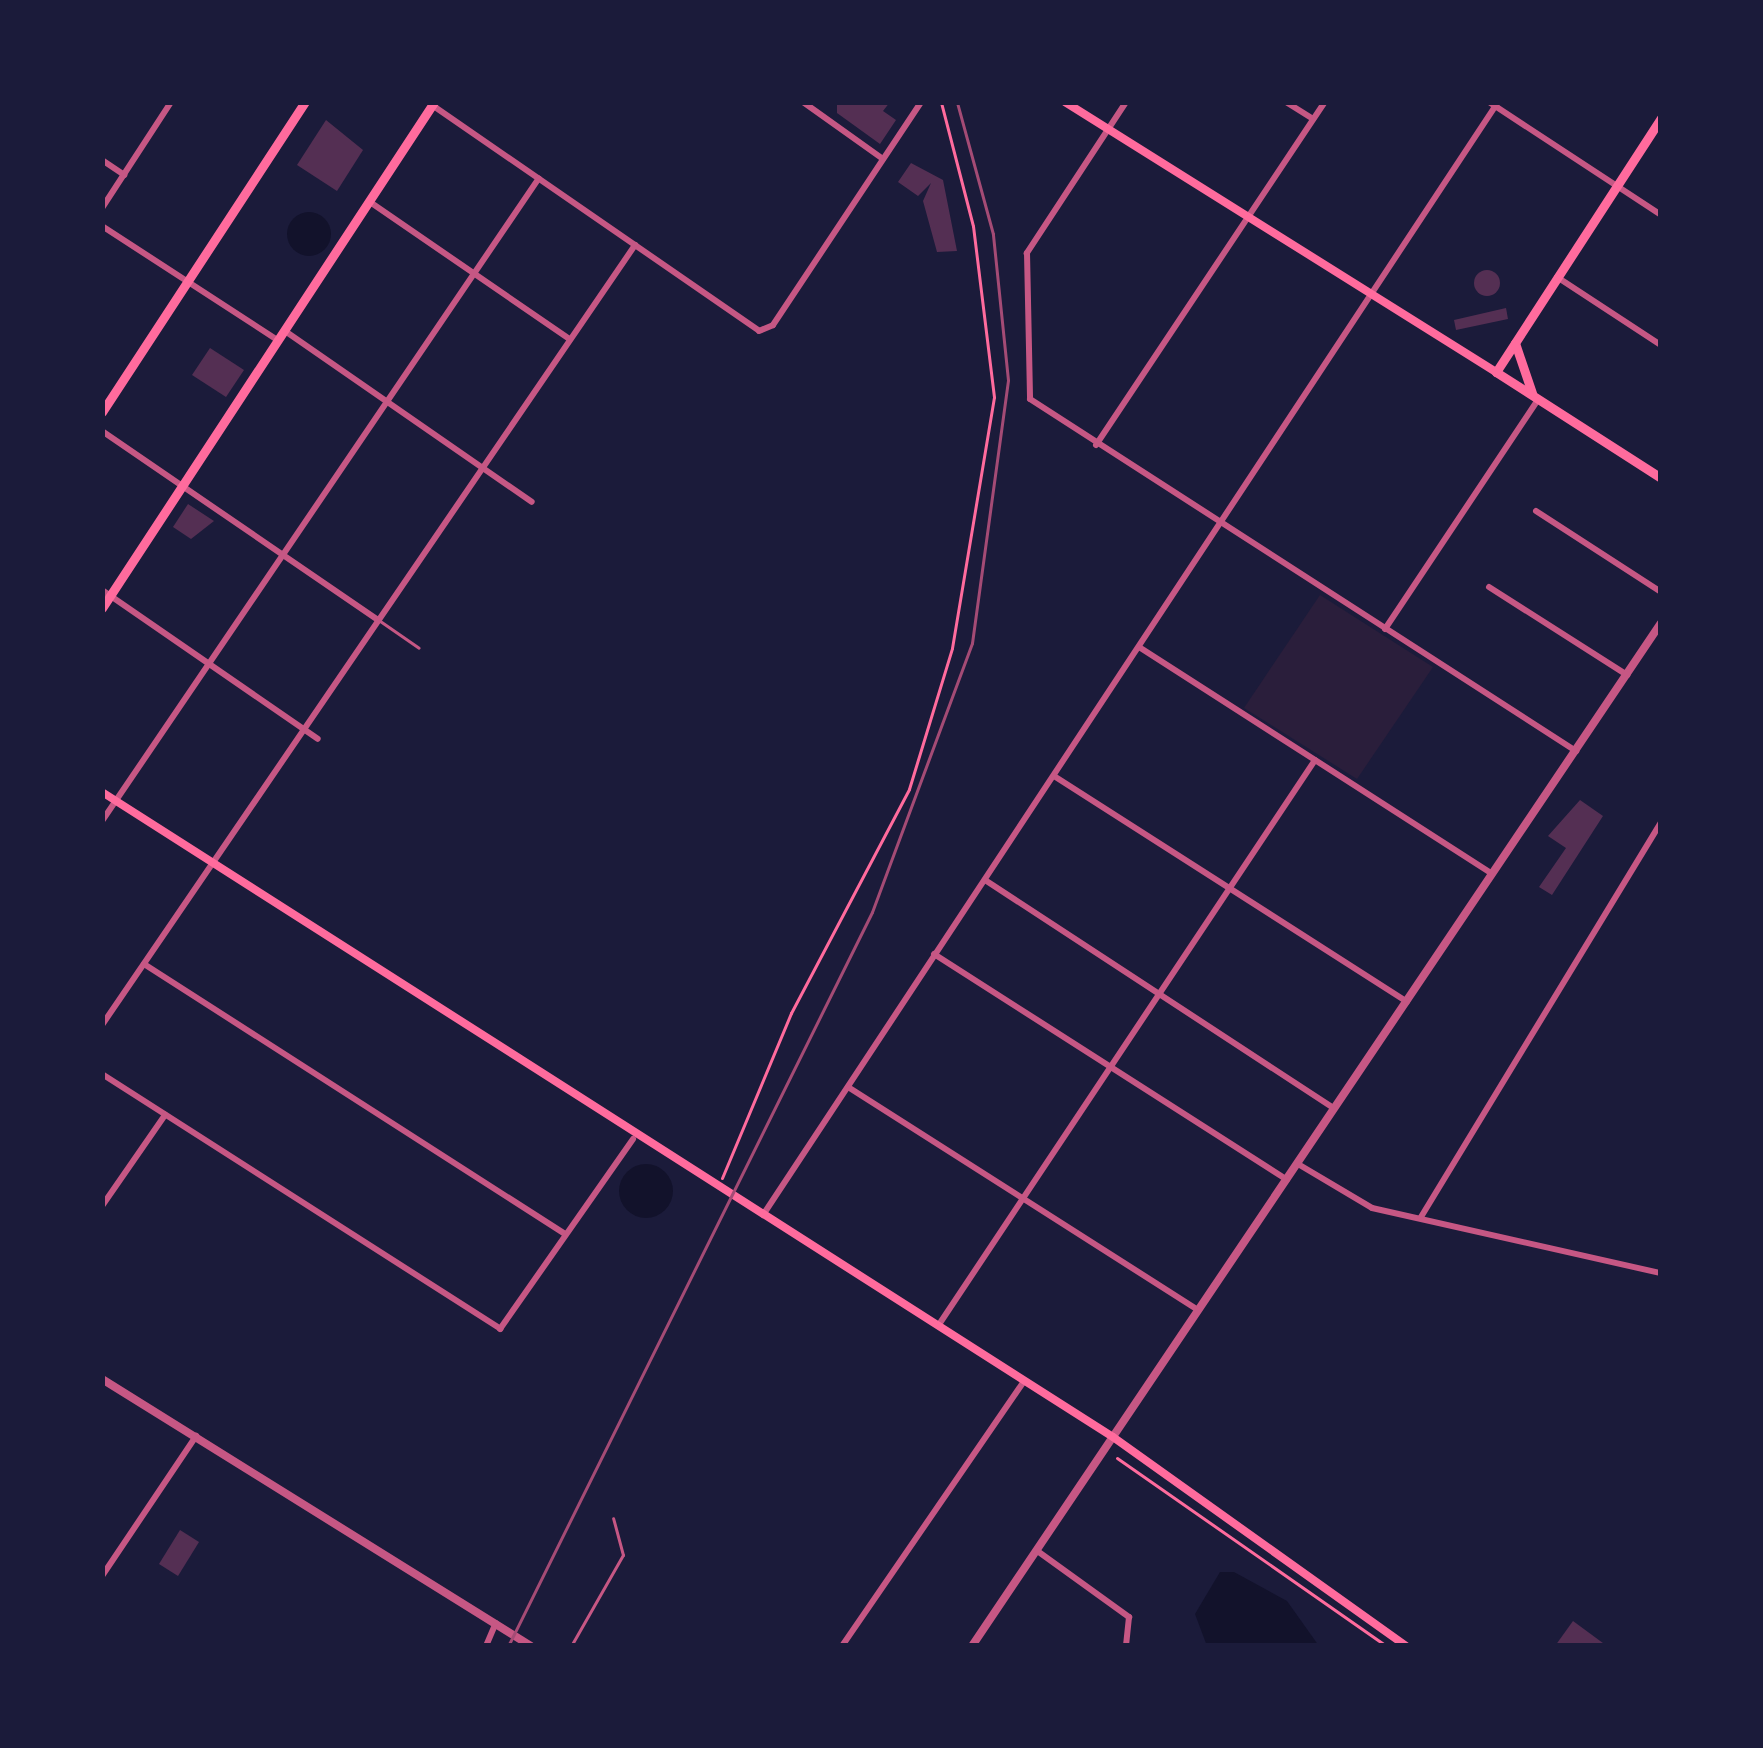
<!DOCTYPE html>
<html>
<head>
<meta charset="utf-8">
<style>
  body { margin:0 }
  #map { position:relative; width:1763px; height:1748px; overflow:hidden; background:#1b1b3a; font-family:Figtree,sans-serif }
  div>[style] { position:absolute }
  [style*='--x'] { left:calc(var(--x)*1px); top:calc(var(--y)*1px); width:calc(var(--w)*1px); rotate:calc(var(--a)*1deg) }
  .green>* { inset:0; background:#2a1e3b }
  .water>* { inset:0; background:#12122b }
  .round { border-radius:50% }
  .building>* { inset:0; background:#542f53 }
  .path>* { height:3px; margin:-1.5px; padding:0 1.5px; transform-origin:1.5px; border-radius:1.5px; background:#ff6b9d }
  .service>* { height:3px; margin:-1.5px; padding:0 1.5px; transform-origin:1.5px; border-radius:1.5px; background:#c65784 }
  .minor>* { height:6px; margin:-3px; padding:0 3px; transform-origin:3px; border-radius:3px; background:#c65784 }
  .tertiary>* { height:8px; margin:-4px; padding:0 4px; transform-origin:4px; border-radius:4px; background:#c65784 }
  .secondary>* { height:8px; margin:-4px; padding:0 4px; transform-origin:4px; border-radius:4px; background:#ff6b9d }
  .primary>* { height:9px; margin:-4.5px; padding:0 4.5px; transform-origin:4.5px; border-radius:4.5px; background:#ff6b9d }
  .rail>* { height:3px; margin:-1.5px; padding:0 1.5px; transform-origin:1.5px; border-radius:1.5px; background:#a44b75 }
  span { translate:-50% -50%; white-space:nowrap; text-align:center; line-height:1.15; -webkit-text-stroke:12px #1b1b3a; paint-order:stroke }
  .frame { position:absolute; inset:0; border:105px solid #1b1b3a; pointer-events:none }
</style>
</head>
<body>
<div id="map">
  <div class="green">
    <div style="clip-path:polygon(1320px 595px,1433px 667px,1357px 779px,1244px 708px)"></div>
  </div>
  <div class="water">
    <div class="round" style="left:287px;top:212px;width:44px;height:44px"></div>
    <div class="round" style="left:619px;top:1164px;width:54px;height:54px"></div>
    <div style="clip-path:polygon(1234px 1572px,1287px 1601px,1319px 1646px,1207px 1646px,1195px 1614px,1220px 1572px)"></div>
  </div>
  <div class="building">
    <div style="clip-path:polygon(837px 102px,890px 102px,883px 111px,896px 120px,880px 144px,837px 113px)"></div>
    <div style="clip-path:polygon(326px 120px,363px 150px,337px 191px,297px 165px)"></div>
    <div style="clip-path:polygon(911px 163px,943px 180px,957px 251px,937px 252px,923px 201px,931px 183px,918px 196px,898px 182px)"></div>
    <div class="round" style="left:1474px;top:270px;width:26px;height:26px"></div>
    <div style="clip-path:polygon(1506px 308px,1508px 319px,1456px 330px,1454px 320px)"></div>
    <div style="clip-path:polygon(210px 348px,244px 370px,226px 397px,192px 375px)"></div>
    <div style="clip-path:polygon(188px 504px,214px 521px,191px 539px,173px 527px)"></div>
    <div style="clip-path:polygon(1580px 800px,1603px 816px,1552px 895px,1539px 887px,1566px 848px,1548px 836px)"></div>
    <div style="clip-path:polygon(180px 1530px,199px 1542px,178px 1576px,159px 1564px)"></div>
    <div style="clip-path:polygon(1573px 1621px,1607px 1646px,1555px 1646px)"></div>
  </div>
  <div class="path">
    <div style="--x:722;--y:1178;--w:179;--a:-67.3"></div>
    <div style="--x:791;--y:1013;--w:253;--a:-62.2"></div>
    <div style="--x:909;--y:789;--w:147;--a:-73"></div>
    <div style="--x:952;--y:648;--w:254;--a:-80.5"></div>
    <div style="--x:994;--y:397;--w:172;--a:-97"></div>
    <div style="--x:973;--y:226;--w:128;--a:-104.5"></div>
    <div style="--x:1117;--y:1458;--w:328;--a:34.9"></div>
  </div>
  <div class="service">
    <div style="--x:380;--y:621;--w:47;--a:34.7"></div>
    <div style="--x:571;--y:1646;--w:105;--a:-60.3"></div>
    <div style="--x:623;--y:1555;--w:38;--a:-105"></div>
  </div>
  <div class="minor">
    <div style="--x:803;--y:102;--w:98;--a:35.5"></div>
    <div style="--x:1126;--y:102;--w:181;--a:123.3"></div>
    <div style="--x:1027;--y:253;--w:146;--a:88.8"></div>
    <div style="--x:1030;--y:399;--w:650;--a:32.81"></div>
    <div style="--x:1286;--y:102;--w:32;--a:32"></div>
    <div style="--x:1489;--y:102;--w:206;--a:33.3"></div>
    <div style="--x:432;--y:105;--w:397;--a:34.6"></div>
    <div style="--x:759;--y:331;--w:15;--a:-23"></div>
    <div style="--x:773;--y:325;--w:268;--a:-56.4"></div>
    <div style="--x:102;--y:160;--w:27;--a:34"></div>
    <div style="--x:370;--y:202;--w:242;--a:34.5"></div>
    <div style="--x:102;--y:208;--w:126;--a:-56.9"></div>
    <div style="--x:102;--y:226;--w:211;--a:33"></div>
    <div style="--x:1557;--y:277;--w:124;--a:33.2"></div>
    <div style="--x:285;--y:331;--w:300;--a:34.7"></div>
    <div style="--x:102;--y:431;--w:335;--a:34.4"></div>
    <div style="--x:1096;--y:445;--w:412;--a:-56.3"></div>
    <div style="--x:1536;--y:511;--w:149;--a:32.9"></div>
    <div style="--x:1489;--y:587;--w:164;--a:32.5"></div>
    <div style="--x:102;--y:590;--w:262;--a:34.6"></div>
    <div style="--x:1385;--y:629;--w:275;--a:-56.3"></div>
    <div style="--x:1139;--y:647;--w:420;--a:32.7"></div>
    <div style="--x:1054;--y:776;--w:419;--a:32.6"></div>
    <div style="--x:102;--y:821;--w:777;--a:-55.8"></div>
    <div style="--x:985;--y:880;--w:416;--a:33.2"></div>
    <div style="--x:934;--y:954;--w:419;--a:32.6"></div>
    <div style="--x:144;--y:964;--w:500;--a:32.67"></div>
    <div style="--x:102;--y:1025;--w:945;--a:-55.65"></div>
    <div style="--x:102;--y:1074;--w:473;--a:32.6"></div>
    <div style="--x:500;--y:1329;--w:232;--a:-55"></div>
    <div style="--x:848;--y:1087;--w:415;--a:32.5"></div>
    <div style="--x:1298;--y:1164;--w:86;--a:30.7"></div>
    <div style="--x:1372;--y:1208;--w:296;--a:12.7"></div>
    <div style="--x:102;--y:1206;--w:111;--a:-55.3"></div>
    <div style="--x:763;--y:1215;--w:1334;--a:-56.56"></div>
    <div style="--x:1421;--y:1217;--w:461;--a:-58.7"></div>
    <div style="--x:938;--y:1326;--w:680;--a:-56.33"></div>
    <div style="--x:1036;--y:1550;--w:115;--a:35.8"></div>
    <div style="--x:1129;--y:1617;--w:29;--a:96"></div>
    <div style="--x:102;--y:1576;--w:169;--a:-56.1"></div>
    <div style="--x:486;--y:1646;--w:25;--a:-67"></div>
    <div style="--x:842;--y:1646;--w:321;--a:-55.5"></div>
  </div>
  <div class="tertiary">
    <div style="--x:102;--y:1379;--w:505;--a:31.9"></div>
    <div style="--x:972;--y:1646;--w:1233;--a:-56.04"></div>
  </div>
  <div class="secondary">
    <div style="--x:1065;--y:102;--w:509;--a:32.07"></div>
    <div style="--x:102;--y:792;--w:1199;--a:32.54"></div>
    <div style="--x:1113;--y:1437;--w:360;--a:35.5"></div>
  </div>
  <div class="primary">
    <div style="--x:1661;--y:118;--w:303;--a:123"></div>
    <div style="--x:1496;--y:372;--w:196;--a:32.7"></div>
    <div style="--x:1515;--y:343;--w:53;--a:71.2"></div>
    <div style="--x:102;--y:412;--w:371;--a:-56.8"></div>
    <div style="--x:102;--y:608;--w:605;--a:-56.73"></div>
  </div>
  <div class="rail">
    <div style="--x:508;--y:1646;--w:819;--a:-63.62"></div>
    <div style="--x:872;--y:912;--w:287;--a:-69.6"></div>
    <div style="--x:972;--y:643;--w:265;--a:-82.2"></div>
    <div style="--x:1008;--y:380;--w:147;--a:-95.9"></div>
    <div style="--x:993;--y:234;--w:137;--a:-105.3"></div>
  </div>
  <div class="frame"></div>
</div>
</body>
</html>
